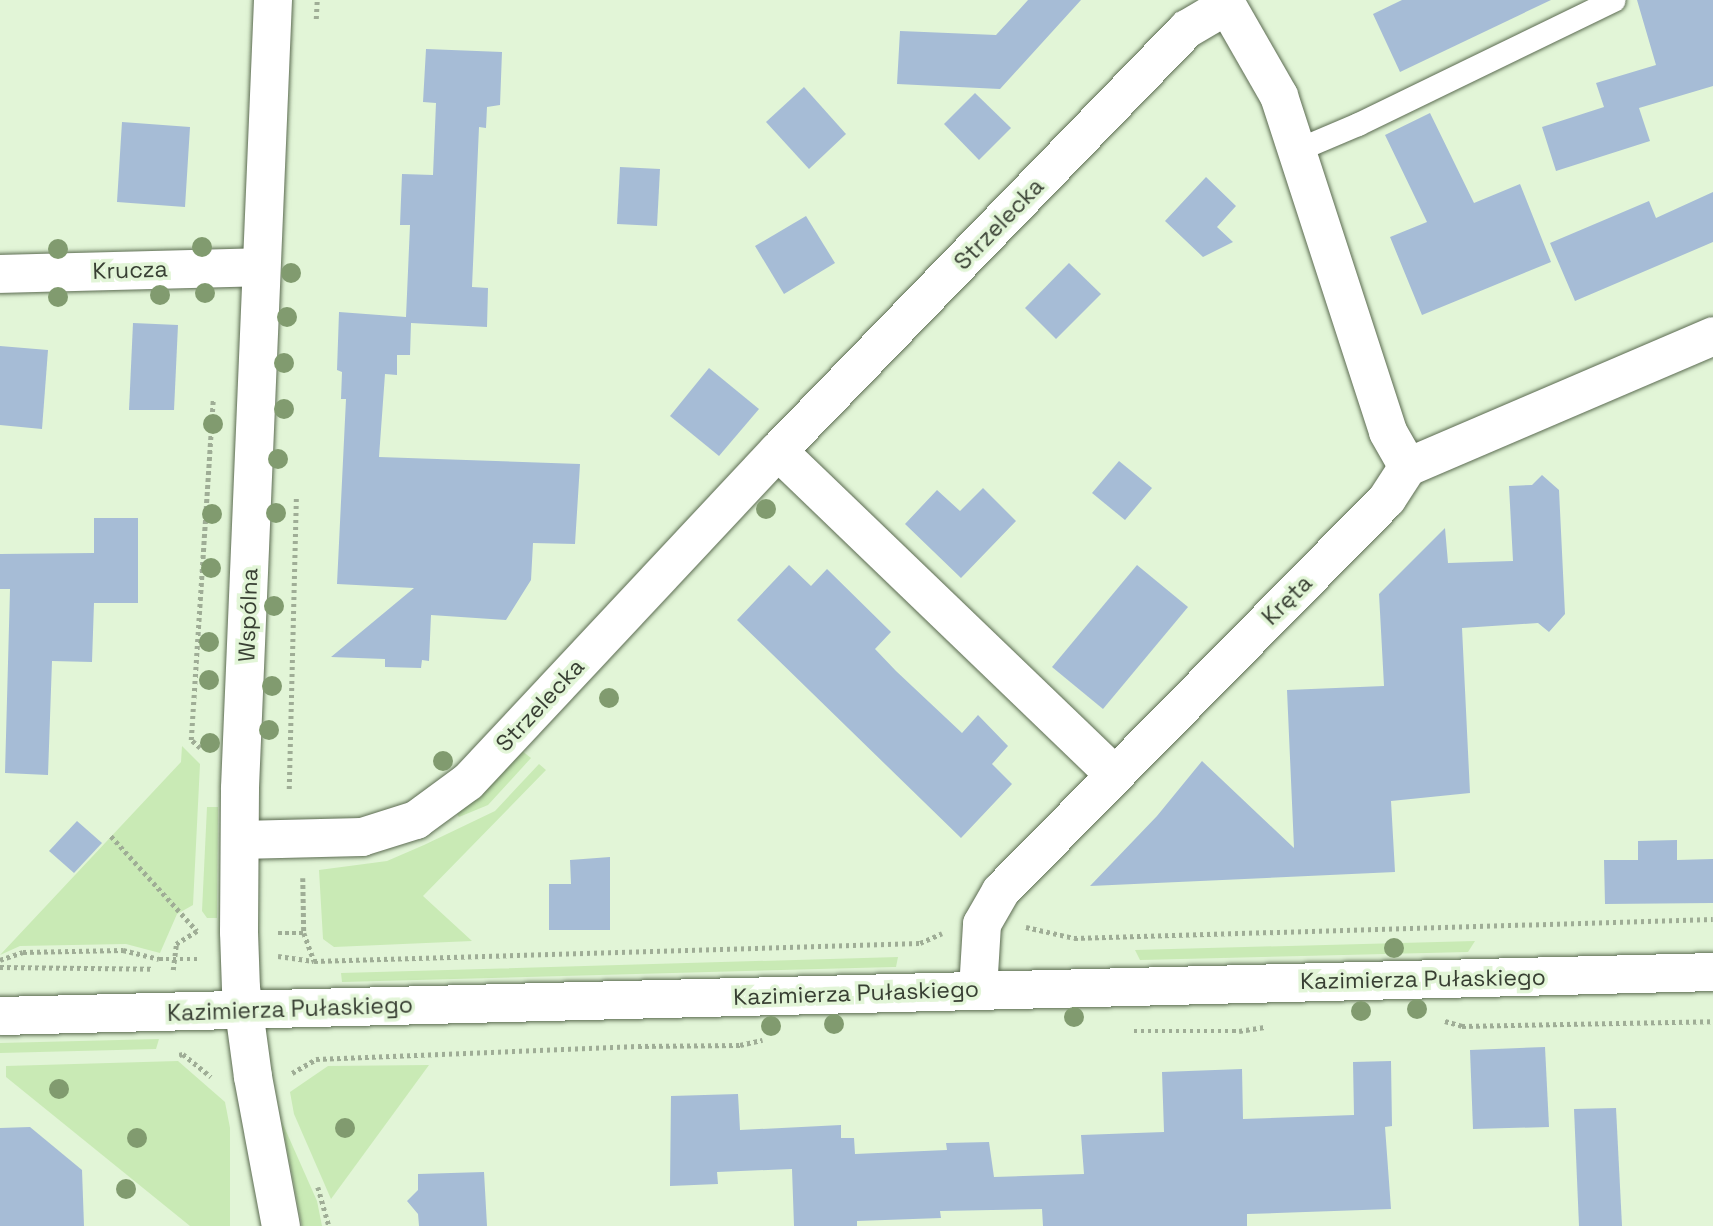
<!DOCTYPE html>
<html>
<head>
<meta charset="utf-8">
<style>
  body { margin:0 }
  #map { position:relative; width:1713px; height:1226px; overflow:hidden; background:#e2f5d7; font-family:"Space Grotesk",sans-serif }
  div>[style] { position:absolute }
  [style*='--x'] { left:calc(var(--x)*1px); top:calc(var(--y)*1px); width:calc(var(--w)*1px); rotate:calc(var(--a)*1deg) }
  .green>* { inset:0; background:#c9eab5 }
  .building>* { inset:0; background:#a6bcd6 }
  .path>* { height:4.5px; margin-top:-2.25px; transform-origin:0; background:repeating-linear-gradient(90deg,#9fad96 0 3.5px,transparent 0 7px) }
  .roads { filter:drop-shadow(0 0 2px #5b6b51) drop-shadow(0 0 2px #5b6b51) }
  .lane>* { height:23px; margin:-11.5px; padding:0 11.5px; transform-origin:11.5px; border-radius:11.5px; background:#fff }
  .street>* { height:38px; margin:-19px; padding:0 19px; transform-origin:19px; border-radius:19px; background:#fff }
  .trees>* { width:20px; height:20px; margin:-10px; border-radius:50%; background:#819b6f }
  span { translate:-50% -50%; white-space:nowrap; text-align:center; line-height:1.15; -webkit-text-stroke:7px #e2f5d7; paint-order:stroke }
  .street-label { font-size:23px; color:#383f33 }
</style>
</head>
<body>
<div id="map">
  <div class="green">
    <div style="clip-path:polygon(182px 746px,200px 764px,193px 905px,177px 914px,160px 953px,126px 944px,20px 946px,0 955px,181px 762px)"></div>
    <div style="clip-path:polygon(521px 750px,531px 758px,488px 805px,459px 817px,457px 814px)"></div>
    <div style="clip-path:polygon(539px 764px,546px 770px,423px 896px,472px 941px,334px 947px,323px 939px,319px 870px,387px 861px,424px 845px,495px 811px)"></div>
    <div style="clip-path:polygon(207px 807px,218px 807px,217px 918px,207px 918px,202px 911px)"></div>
    <div style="clip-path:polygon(1475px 941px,1468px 952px,1140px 960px,1135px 950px)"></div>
    <div style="clip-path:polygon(898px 957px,896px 967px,893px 967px,342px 982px,341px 973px)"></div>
    <div style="clip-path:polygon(159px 1039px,156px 1049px,0 1053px,0 1043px)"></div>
    <div style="clip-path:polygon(178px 1061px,225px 1102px,230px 1128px,230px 1226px,190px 1226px,6px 1077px,6px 1066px)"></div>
    <div style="clip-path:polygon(429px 1065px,331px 1199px,294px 1114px,290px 1092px,328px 1066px)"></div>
    <div style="clip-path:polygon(282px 1122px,317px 1201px,322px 1226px,302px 1226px)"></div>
  </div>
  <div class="building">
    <div style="clip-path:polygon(1028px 0,1081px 0,1000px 89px,897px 84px,900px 31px,996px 35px)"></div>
    <div style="clip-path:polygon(1402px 0,1551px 0,1400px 72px,1373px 14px)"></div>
    <div style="clip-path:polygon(1637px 0,1713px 0,1713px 86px,1639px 108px,1650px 141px,1556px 171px,1542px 127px,1604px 107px,1596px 83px,1656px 65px)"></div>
    <div style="clip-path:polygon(426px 49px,502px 52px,500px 105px,487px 107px,486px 128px,479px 127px,472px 287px,488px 288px,487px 327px,411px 323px,410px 355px,397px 355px,397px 375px,385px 374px,379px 457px,580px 464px,575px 544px,533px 543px,531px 580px,506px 620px,431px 615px,429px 661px,422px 660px,421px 668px,385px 667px,385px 659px,331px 657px,414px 588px,337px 584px,346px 399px,341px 399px,342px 372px,337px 370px,339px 312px,406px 317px,410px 225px,400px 225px,402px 174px,433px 175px,436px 103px,423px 102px)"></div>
    <div style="clip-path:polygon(804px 87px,846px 134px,809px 169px,766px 122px)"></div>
    <div style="clip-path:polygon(975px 93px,1011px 128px,979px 160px,944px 124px)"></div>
    <div style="clip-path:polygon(1430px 113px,1474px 203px,1520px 184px,1551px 262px,1422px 315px,1390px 237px,1427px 222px,1385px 135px)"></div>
    <div style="clip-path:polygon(122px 122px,190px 127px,185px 207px,117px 202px)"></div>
    <div style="clip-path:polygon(620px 167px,660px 169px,657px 226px,617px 224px)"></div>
    <div style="clip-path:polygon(1206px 177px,1236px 206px,1217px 227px,1233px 242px,1203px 257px,1165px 221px)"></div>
    <div style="clip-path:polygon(1713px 192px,1713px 242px,1575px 301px,1550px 243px,1649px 201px,1656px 218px)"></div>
    <div style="clip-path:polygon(806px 216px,835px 263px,784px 294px,755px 246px)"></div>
    <div style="clip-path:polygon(1069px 263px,1101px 294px,1056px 339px,1025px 308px)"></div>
    <div style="clip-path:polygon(133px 323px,178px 325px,174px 410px,129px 410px)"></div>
    <div style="clip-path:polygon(0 346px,48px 350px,42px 429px,0 425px)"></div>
    <div style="clip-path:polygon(709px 368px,759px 409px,719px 456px,670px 416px)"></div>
    <div style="clip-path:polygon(1119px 461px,1152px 488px,1125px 520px,1092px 493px)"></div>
    <div style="clip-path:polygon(1542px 475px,1559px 490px,1565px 614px,1549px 632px,1538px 623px,1462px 628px,1470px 793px,1391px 801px,1395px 872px,1090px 886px,1157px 816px,1202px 761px,1294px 848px,1287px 690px,1384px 686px,1379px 594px,1445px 528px,1448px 563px,1513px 561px,1509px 486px,1532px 485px)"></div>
    <div style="clip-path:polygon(983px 488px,1016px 521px,961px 578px,905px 524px,937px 490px,960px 511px)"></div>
    <div style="clip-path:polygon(94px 518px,138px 518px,138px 603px,94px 603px,92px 662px,52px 661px,48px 775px,5px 773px,10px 589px,0 589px,0 554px,94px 553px)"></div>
    <div style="clip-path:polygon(789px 565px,811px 586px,827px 569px,891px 632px,875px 649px,896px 671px,962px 733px,978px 715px,1008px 746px,992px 764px,1012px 784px,961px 838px,737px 620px)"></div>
    <div style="clip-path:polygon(1137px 565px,1188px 607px,1103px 709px,1052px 667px)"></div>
    <div style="clip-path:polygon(77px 821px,102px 843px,74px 873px,49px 851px)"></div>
    <div style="clip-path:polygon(1677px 840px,1677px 860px,1713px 859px,1713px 903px,1605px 904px,1604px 860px,1638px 860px,1638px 841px)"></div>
    <div style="clip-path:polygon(610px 857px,610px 930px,549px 930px,549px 884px,571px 884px,570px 860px)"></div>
    <div style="clip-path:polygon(1545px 1047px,1549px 1127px,1473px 1129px,1470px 1050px)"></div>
    <div style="clip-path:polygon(1391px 1061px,1392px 1126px,1385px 1127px,1391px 1209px,1247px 1214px,1247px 1226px,1043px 1226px,1042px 1209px,940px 1211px,941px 1218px,857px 1221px,857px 1226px,794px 1226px,792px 1169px,717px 1172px,718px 1184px,670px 1186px,671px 1096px,738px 1094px,740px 1130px,841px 1125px,841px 1138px,854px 1138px,855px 1154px,947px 1150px,946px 1143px,989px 1142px,994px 1177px,1084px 1174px,1081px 1135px,1164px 1132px,1162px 1072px,1242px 1069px,1243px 1119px,1354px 1115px,1353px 1062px)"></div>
    <div style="clip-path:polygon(1616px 1108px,1622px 1226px,1579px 1226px,1574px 1109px)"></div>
    <div style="clip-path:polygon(30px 1127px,82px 1170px,84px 1226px,0 1226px,0 1128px)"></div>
    <div style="clip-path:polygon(484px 1172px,487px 1226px,419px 1226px,418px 1214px,407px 1201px,418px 1190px,418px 1174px)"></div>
  </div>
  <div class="path">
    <div style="--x:316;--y:19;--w:19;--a:-87"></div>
    <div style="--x:200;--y:748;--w:12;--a:-138"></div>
    <div style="--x:191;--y:740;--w:340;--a:-86.3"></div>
    <div style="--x:289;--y:789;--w:293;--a:-88.6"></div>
    <div style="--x:111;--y:836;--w:128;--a:47.8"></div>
    <div style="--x:303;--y:878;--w:55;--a:89"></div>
    <div style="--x:1026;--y:927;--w:49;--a:12.9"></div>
    <div style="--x:1074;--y:938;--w:639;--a:-1.7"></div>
    <div style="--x:278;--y:933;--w:26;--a:0"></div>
    <div style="--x:304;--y:933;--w:30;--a:70"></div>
    <div style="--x:278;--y:956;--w:36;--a:8"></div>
    <div style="--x:314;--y:961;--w:606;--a:-1.7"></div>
    <div style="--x:920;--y:943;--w:24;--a:-24"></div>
    <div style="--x:0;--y:960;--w:24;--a:-19"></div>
    <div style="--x:23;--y:952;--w:100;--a:-1.1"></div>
    <div style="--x:123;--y:950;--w:37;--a:14"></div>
    <div style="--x:159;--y:959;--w:40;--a:0"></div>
    <div style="--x:0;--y:967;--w:153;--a:0.7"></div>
    <div style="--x:173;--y:970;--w:26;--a:-83"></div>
    <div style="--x:176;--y:944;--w:25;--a:-32"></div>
    <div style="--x:1445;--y:1021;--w:18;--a:16"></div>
    <div style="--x:1462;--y:1026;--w:251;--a:-1.1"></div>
    <div style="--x:1134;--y:1031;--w:105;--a:0"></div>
    <div style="--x:1239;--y:1031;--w:26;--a:-9"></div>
    <div style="--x:179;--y:1055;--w:4;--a:-14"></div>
    <div style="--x:183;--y:1054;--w:36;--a:39"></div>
    <div style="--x:292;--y:1073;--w:28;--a:-30"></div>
    <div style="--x:316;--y:1059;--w:322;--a:-2.3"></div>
    <div style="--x:638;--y:1046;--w:102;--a:-0.6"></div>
    <div style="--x:740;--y:1045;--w:23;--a:-13"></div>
    <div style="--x:318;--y:1187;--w:41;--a:74.2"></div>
  </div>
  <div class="roads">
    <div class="lane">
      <div style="--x:1299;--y:149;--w:64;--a:-23"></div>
      <div style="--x:1358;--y:124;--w:284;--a:-25.9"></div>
    </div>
    <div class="street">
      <div style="--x:273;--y:0;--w:790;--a:92.4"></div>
      <div style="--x:240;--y:789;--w:143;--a:90.4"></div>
      <div style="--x:239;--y:932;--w:56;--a:88"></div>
      <div style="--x:241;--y:988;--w:90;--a:82.3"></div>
      <div style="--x:253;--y:1077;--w:152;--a:79.4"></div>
      <div style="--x:1224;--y:0;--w:111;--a:60.2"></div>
      <div style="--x:1279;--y:96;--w:353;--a:72"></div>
      <div style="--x:1388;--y:432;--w:40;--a:60.3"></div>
      <div style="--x:0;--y:274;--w:259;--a:-1.5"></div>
      <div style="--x:778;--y:451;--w:467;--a:43.9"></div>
      <div style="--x:240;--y:840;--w:122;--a:-1.4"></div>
      <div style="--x:362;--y:837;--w:57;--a:-17.5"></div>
      <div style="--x:416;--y:820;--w:64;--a:-36.2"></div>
      <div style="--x:468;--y:782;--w:453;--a:-46.9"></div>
      <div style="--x:778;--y:451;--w:588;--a:-45.9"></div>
      <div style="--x:1187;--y:29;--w:45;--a:-30.5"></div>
      <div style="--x:978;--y:990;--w:66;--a:-86.5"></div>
      <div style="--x:982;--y:924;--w:38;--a:-60"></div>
      <div style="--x:1001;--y:891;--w:550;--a:-45.44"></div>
      <div style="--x:1387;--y:499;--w:38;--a:-57"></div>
      <div style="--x:1408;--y:467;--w:332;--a:-23.2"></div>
      <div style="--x:0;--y:1016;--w:1714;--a:-1.47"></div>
    </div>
  </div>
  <div class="trees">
    <div style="left:202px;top:247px"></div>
    <div style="left:58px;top:249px"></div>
    <div style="left:291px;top:273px"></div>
    <div style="left:205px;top:293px"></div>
    <div style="left:160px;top:295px"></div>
    <div style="left:58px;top:297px"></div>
    <div style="left:287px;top:317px"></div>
    <div style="left:284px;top:363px"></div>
    <div style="left:284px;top:409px"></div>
    <div style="left:213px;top:424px"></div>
    <div style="left:278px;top:459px"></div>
    <div style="left:766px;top:509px"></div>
    <div style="left:276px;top:513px"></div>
    <div style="left:212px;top:514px"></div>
    <div style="left:211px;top:568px"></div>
    <div style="left:274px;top:606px"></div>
    <div style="left:209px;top:642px"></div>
    <div style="left:209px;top:680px"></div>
    <div style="left:272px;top:686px"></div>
    <div style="left:609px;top:698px"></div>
    <div style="left:269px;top:730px"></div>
    <div style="left:210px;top:743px"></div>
    <div style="left:443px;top:761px"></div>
    <div style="left:1394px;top:948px"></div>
    <div style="left:1417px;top:1009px"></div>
    <div style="left:1361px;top:1011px"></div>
    <div style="left:1074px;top:1017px"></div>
    <div style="left:834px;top:1024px"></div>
    <div style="left:771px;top:1026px"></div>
    <div style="left:59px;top:1089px"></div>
    <div style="left:345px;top:1128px"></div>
    <div style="left:137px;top:1138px"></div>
    <div style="left:126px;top:1189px"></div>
  </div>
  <div class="street-label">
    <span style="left:999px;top:224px;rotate:-46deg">Strzelecka</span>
    <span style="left:130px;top:270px;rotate:-2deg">Krucza</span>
    <span style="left:1287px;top:600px;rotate:-45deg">Kręta</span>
    <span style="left:248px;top:615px;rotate:-88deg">Wspólna</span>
    <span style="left:540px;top:705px;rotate:-47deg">Strzelecka</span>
    <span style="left:1423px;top:979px;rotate:-1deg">Kazimierza Pułaskiego</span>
    <span style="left:856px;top:993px;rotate:-2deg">Kazimierza Pułaskiego</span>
    <span style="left:290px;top:1009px;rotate:-2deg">Kazimierza Pułaskiego</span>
  </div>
</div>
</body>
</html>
